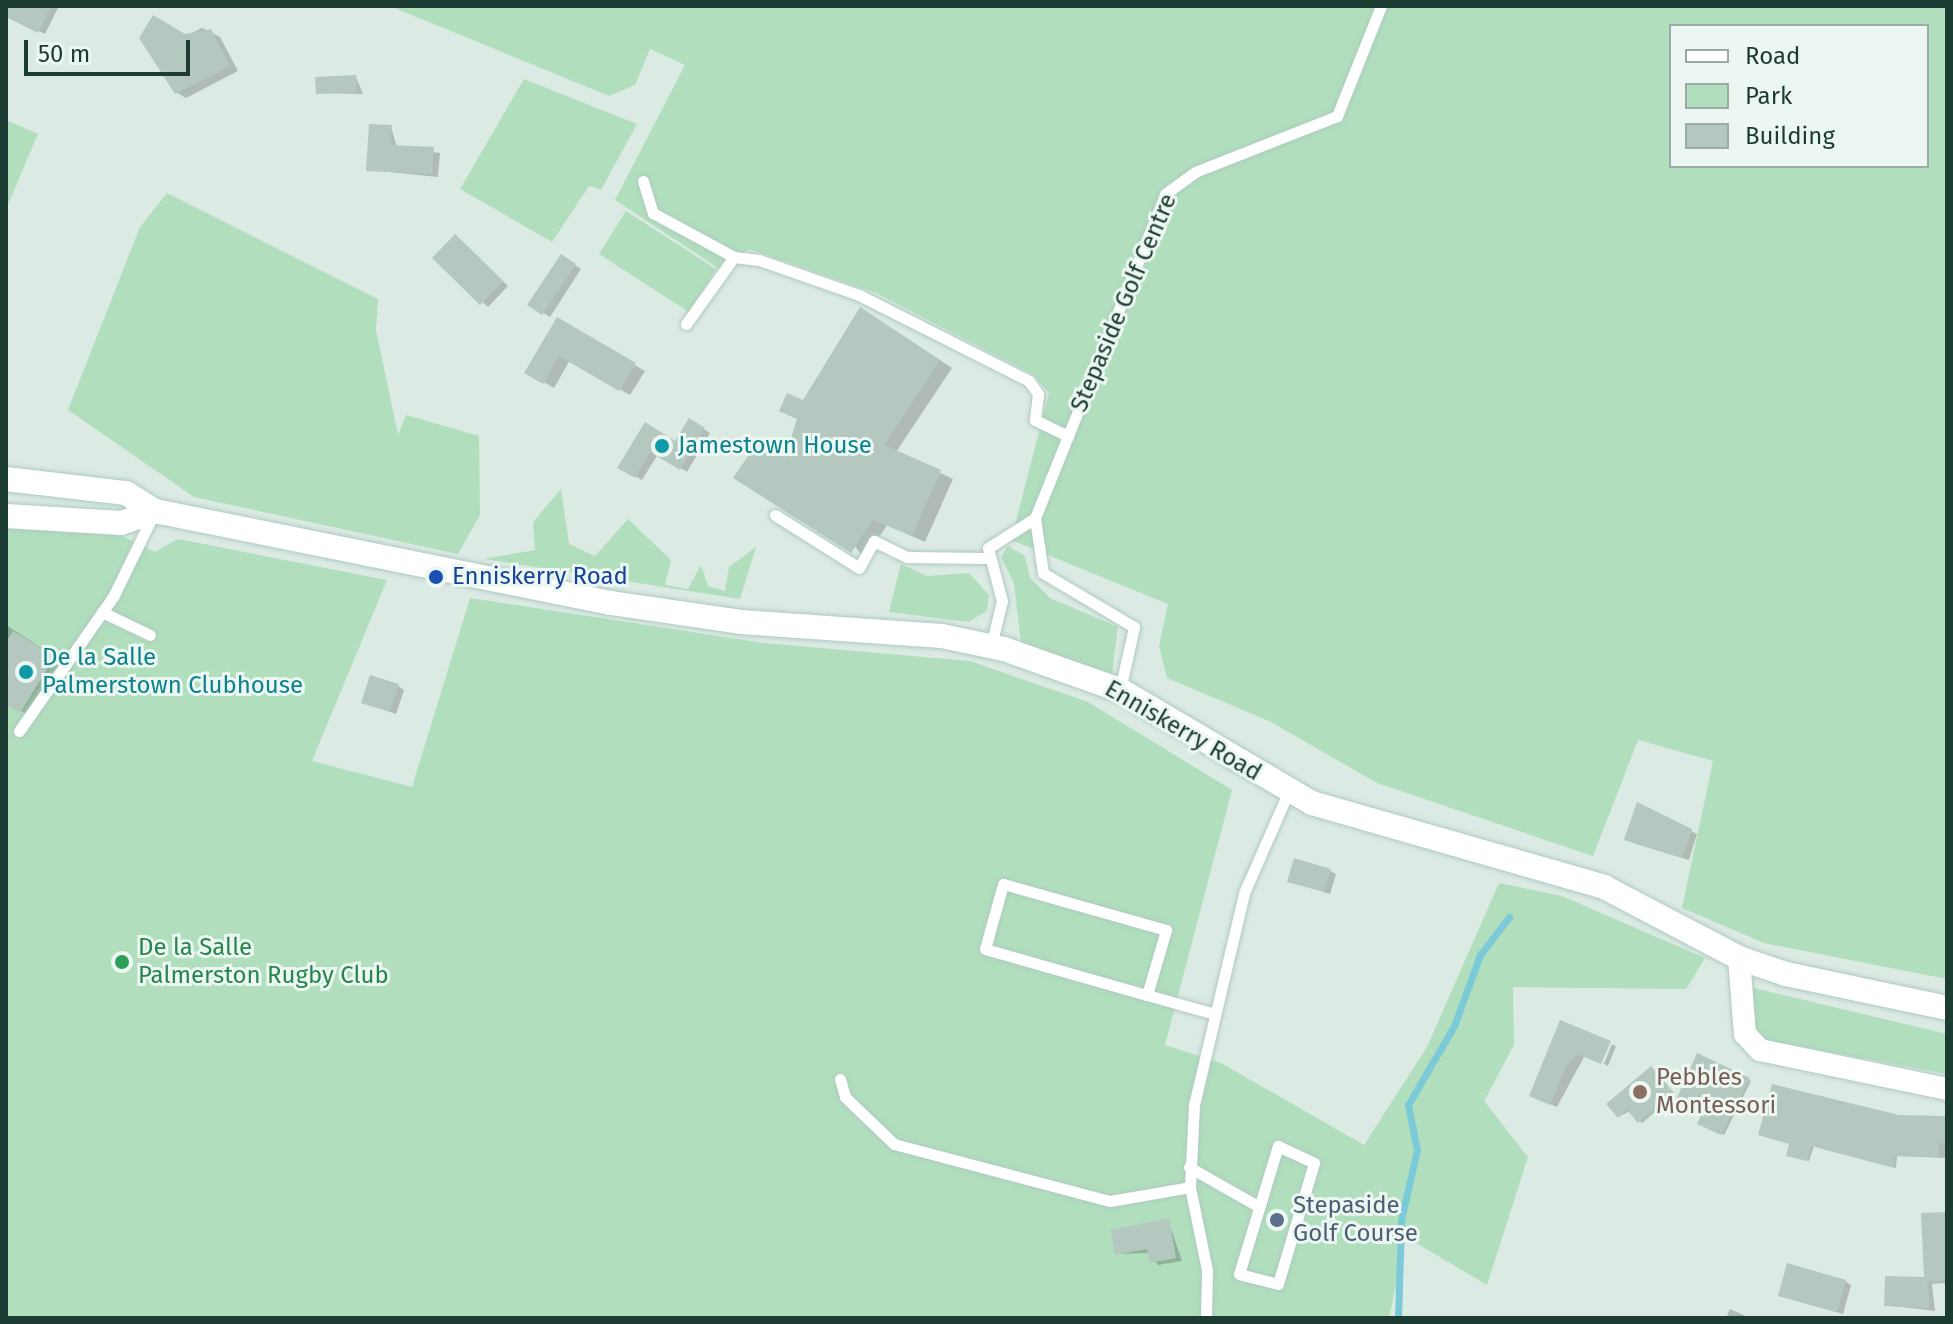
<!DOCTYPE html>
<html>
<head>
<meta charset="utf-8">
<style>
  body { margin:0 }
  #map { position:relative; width:1953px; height:1324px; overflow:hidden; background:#dceae4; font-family:"Fira Sans",sans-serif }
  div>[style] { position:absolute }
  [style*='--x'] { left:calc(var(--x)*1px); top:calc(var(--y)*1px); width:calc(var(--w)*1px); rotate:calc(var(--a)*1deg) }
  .green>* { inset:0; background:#b1dfbd }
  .shadow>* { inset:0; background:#0003 }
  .stream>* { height:7px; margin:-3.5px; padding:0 3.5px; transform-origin:3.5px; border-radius:3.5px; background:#7ccad7 }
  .building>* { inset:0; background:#b4c8bf }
  .roads { filter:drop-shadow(0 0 2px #aecbc0) drop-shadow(0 0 2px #aecbc0) }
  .lane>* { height:11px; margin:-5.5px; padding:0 5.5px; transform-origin:5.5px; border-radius:5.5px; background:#fff }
  .street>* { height:22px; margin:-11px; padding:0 11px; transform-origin:11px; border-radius:11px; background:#fff }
  .secondary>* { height:24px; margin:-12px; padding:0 12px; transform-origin:12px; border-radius:12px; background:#fff }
  .dots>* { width:22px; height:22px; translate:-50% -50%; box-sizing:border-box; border:4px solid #ecf7f1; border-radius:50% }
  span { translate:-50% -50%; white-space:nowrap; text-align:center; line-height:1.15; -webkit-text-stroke:6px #ecf7f1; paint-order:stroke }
  .street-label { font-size:24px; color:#1c3b32 }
  .culture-label { font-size:24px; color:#0d838f }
  .left { translate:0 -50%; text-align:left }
  .transit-label { font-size:24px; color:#164399 }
  .leisure-label { font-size:24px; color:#27864d }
  .education-label { font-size:24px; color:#785e54 }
  .service-label { font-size:24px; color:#4e5e75 }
  .frame { position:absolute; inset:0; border:8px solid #1c3b32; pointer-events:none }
  .legend { position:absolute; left:1669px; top:24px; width:260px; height:144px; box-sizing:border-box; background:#ecf7f1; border:2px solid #99aca5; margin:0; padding:10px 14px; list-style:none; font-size:24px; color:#1c3b32 }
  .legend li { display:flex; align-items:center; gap:16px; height:40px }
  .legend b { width:40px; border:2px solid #99aca5 }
  .scale { position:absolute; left:24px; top:40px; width:166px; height:36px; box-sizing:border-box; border:4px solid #1c3b32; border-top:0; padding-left:10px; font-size:24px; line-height:28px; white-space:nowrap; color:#1c3b32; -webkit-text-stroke:6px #ecf7f1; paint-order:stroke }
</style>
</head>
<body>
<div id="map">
  <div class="green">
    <div style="clip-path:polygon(evenodd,390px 6px,1947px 6px,1947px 979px,1764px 943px,1682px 908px,1713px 761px,1638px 740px,1593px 856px,1377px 783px,1269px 721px,1167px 678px,1159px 646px,1168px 604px,1011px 540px,1049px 393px,1034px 375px,876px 293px,749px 249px,718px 268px,615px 200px,685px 65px,650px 49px,635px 85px,609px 96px,390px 6px,1671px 26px,1927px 26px,1927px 166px,1671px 166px,1671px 26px)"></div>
    <div style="clip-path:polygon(524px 79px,637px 124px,601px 190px,589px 186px,552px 242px,460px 189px)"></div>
    <div style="clip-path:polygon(6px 120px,38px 134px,6px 209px)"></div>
    <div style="clip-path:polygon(167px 193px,378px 299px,376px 330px,398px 435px,406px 415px,479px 436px,480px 515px,458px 554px,194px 497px,68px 410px,140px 227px)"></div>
    <div style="clip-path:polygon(626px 211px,716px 269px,689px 312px,599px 254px)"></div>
    <div style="clip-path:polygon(561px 489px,569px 544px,595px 556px,628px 519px,671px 560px,665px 585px,688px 589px,701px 565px,708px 586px,725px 591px,729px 567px,756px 547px,740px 599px,484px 559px,535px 550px,533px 522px)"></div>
    <div style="clip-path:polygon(6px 528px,118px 534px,155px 552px,178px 539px,387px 580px,312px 761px,412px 787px,470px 598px,764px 643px,970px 661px,1088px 702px,1232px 790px,1165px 1045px,1221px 1063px,1364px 1145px,1427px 1047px,1499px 883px,1562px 896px,1705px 958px,1686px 989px,1513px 987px,1514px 1045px,1484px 1101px,1528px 1157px,1487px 1285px,1406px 1237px,1389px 1318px,6px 1318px)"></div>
    <div style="clip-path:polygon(1008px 546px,1025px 556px,1030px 578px,1050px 598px,1118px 627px,1112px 674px,1021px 643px,1014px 584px,1001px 557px)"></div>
    <div style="clip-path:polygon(901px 564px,927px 576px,969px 573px,989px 595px,987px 611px,968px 622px,889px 612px)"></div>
    <div style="clip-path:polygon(1745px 986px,1947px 1034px,1947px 1074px,1759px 1039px,1748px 1026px)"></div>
  </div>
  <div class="shadow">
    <div style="clip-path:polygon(6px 6px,59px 6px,45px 34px,6px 15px)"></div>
    <div style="clip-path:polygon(202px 28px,220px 37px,238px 71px,186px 98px,176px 92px,185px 36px)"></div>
    <div style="clip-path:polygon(356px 77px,363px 94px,317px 93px)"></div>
    <div style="clip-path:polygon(391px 127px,397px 147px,440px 153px,438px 177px,369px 170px)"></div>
    <div style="clip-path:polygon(461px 240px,508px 286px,488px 307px,434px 258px)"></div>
    <div style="clip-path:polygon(562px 256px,581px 269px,550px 317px,530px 305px)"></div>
    <div style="clip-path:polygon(874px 317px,952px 368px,896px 452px,953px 479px,925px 542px,887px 525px,865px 559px,786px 459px,804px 403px)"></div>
    <div style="clip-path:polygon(557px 320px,645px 371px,630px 395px,570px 360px,554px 388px,527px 373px)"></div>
    <div style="clip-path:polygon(690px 421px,710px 433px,687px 472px,658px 454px,642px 480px,620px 467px,646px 425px,676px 443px)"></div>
    <div style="clip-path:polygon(6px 625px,68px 665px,35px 719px,6px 702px)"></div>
    <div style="clip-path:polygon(398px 686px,404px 690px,396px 714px,370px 705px)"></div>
    <div style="clip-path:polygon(1638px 804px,1697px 834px,1689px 860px,1633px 843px)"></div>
    <div style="clip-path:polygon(1330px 871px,1336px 874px,1330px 894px,1290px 881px)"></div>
    <div style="clip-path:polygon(1561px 1023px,1584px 1057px,1557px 1107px,1538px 1099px)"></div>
    <div style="clip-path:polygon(1612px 1044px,1616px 1046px,1608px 1066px,1604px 1064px)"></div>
    <div style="clip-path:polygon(1698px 1056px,1751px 1081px,1724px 1135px,1699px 1123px,1705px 1111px)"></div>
    <div style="clip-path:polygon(1654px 1070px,1675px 1095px,1642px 1123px,1630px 1111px,1620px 1116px)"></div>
    <div style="clip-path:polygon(1899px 1117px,1947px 1117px,1947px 1158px,1897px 1156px,1896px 1168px,1814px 1146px,1809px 1161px,1790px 1156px,1791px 1143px)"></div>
    <div style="clip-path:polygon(1947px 1214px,1947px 1283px,1932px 1284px,1935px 1311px,1886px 1305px,1926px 1279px)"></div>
    <div style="clip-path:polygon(1168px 1220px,1182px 1261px,1158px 1265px,1149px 1253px,1117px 1254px)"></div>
    <div style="clip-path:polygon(1845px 1281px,1851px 1285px,1843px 1314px,1786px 1298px)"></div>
    <div style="clip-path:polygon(1730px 1309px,1750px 1318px,1726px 1318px)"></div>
  </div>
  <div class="stream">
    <div style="--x:1398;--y:1318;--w:98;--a:-88.2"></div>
    <div style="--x:1401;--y:1220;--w:72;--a:-77.1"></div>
    <div style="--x:1417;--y:1150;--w:46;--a:-101.3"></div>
    <div style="--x:1408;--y:1105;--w:91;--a:-59.8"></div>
    <div style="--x:1454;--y:1026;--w:76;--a:-69.9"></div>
    <div style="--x:1480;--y:955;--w:48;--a:-52.7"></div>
  </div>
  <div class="building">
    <div style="clip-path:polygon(6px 6px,52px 6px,38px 33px,6px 17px)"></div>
    <div style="clip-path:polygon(153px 15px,185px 34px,211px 29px,230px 66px,175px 94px,139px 38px)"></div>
    <div style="clip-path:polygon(356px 75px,357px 92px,316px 94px,315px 77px)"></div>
    <div style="clip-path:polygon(369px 124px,392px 125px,391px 145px,434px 147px,432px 174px,366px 171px)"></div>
    <div style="clip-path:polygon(455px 234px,503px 281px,480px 305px,432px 258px)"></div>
    <div style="clip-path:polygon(561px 254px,576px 264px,542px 315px,527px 305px)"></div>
    <div style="clip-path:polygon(860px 307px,940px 360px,884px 445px,941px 470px,912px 536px,873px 520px,851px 553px,733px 478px,759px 440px,785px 457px,797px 419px,779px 411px,787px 393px,803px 400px)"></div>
    <div style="clip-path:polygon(557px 317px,636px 363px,619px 391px,559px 356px,543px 384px,524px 373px)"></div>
    <div style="clip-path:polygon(689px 418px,705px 428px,680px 470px,650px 452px,635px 478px,617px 468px,645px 422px,675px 441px)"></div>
    <div style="clip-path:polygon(13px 631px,55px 656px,20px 713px,6px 704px,6px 642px)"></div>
    <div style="clip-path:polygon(370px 675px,399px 684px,390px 712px,361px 703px)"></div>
    <div style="clip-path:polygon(1637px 802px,1692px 829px,1682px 858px,1624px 840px)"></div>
    <div style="clip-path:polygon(1294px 858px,1331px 869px,1324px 892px,1287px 882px)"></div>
    <div style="clip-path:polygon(1560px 1020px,1611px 1041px,1601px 1064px,1577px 1054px,1566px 1066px,1550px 1105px,1529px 1096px)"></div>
    <div style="clip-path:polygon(1697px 1053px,1750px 1078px,1721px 1135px,1697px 1124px,1703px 1111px,1676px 1100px)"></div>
    <div style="clip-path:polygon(1651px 1066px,1674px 1093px,1638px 1123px,1627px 1110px,1618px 1118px,1606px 1104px)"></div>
    <div style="clip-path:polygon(1772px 1084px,1899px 1115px,1947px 1116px,1947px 1143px,1939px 1143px,1938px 1157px,1895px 1156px,1894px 1168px,1811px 1146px,1807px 1161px,1786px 1156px,1789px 1144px,1758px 1135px)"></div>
    <div style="clip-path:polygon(1947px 1212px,1947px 1280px,1927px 1282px,1930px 1308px,1884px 1306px,1885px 1276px,1924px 1277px,1921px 1213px)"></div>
    <div style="clip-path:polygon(1169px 1218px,1176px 1258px,1149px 1263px,1147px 1249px,1115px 1255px,1111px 1230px)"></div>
    <div style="clip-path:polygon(1787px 1263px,1846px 1280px,1837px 1312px,1778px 1296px)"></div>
  </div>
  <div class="roads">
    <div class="lane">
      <div style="--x:643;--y:181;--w:34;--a:73"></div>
      <div style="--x:653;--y:213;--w:92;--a:28.5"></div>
      <div style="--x:686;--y:324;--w:82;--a:-54.4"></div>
      <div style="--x:734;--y:257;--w:25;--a:7"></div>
      <div style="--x:759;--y:260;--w:106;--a:19.3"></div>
      <div style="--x:859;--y:295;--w:191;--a:26.8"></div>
      <div style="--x:1029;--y:381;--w:16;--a:55"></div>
      <div style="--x:1038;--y:394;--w:26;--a:97"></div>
      <div style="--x:1035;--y:420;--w:37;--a:26"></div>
      <div style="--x:775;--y:515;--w:99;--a:32.2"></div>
      <div style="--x:859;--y:568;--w:31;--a:-61"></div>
      <div style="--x:874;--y:541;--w:37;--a:26"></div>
      <div style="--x:907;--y:557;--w:79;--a:0.7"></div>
      <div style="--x:102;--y:612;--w:53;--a:25.6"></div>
      <div style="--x:991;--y:646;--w:46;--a:-76.3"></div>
      <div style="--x:1002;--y:601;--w:55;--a:-104.8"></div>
      <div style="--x:988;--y:548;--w:56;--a:-32.6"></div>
      <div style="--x:1120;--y:690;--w:65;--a:-77.5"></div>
      <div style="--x:1134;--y:627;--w:106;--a:-149.3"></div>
      <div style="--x:1043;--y:573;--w:56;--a:-98.3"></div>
      <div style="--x:1035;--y:518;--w:349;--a:-68.1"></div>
      <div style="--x:1165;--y:194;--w:37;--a:-36"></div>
      <div style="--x:1195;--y:172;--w:153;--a:-21.5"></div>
      <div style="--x:1337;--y:116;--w:118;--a:-68.2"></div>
      <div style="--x:19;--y:731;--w:164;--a:-55"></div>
      <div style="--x:113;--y:597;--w:96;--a:-64"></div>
      <div style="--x:1147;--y:995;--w:68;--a:-73.7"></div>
      <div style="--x:1166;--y:930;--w:169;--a:-164.2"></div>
      <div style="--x:1003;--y:884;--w:67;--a:105.5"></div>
      <div style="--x:985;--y:949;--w:168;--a:15.9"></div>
      <div style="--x:1147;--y:995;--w:71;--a:15.6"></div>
      <div style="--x:840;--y:1079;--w:19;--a:74"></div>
      <div style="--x:845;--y:1097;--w:68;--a:43.8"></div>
      <div style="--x:894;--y:1144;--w:223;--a:14.8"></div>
      <div style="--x:1110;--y:1201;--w:81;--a:-9.9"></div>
      <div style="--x:1278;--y:1146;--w:40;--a:25"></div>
      <div style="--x:1314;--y:1163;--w:126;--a:106.6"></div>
      <div style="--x:1278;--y:1284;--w:40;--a:-165.6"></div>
      <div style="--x:1239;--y:1274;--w:134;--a:-73.1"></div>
      <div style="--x:1189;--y:1167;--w:77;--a:29.6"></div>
      <div style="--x:1206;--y:1318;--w:48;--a:-88.8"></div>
      <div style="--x:1207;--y:1270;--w:85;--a:-101.6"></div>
      <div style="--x:1190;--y:1187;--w:82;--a:-87.2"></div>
      <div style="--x:1194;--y:1105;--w:218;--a:-76.7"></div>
      <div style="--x:1244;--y:893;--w:109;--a:-66.3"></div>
    </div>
    <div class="street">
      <div style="--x:1739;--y:958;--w:76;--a:85.5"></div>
      <div style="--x:1745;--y:1034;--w:22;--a:47"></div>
      <div style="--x:1760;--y:1050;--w:191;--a:11.8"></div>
    </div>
    <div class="secondary">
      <div style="--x:6;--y:479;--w:121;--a:6.7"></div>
      <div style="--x:126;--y:493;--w:34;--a:32"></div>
      <div style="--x:155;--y:511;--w:465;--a:11.4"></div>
      <div style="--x:611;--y:603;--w:131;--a:8.3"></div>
      <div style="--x:741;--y:622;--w:201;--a:4"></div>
      <div style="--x:942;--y:636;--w:63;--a:11.8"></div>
      <div style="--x:1004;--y:649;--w:123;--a:19.5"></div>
      <div style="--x:1120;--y:690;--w:223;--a:30.5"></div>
      <div style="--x:1312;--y:803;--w:304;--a:16"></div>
      <div style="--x:1604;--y:887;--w:153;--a:27.7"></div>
      <div style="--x:1739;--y:958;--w:50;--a:18.8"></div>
      <div style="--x:1786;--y:974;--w:165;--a:11.9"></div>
      <div style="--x:6;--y:516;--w:115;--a:3.5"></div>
      <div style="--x:121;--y:523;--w:36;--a:-19"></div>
    </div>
  </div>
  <div class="dots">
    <div style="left:662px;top:446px;background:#0f9aa8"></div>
    <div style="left:436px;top:577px;background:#1a4fb4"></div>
    <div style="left:26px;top:672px;background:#0f9aa8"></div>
    <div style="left:122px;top:962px;background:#2e9e5b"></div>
    <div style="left:1640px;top:1092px;background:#8d6e63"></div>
    <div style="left:1277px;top:1220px;background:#5c6f8a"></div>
  </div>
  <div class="street-label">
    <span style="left:1124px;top:303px;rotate:-67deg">Stepaside Golf Centre</span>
    <span style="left:1183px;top:731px;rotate:30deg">Enniskerry Road</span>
  </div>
  <div class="culture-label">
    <span class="left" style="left:678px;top:446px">Jamestown House</span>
    <span class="left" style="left:42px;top:672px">De la Salle<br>Palmerstown Clubhouse</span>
  </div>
  <div class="transit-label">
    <span class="left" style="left:452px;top:577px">Enniskerry Road</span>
  </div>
  <div class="leisure-label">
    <span class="left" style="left:138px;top:962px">De la Salle<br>Palmerston Rugby Club</span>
  </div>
  <div class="education-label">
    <span class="left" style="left:1656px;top:1092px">Pebbles<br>Montessori</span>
  </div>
  <div class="service-label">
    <span class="left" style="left:1293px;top:1220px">Stepaside<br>Golf Course</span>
  </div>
  <div class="frame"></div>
  <ul class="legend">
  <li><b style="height:10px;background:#fff"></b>Road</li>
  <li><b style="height:22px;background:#b1dfbd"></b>Park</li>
  <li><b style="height:22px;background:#b4c8bf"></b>Building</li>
  </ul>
  <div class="scale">50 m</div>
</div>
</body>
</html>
